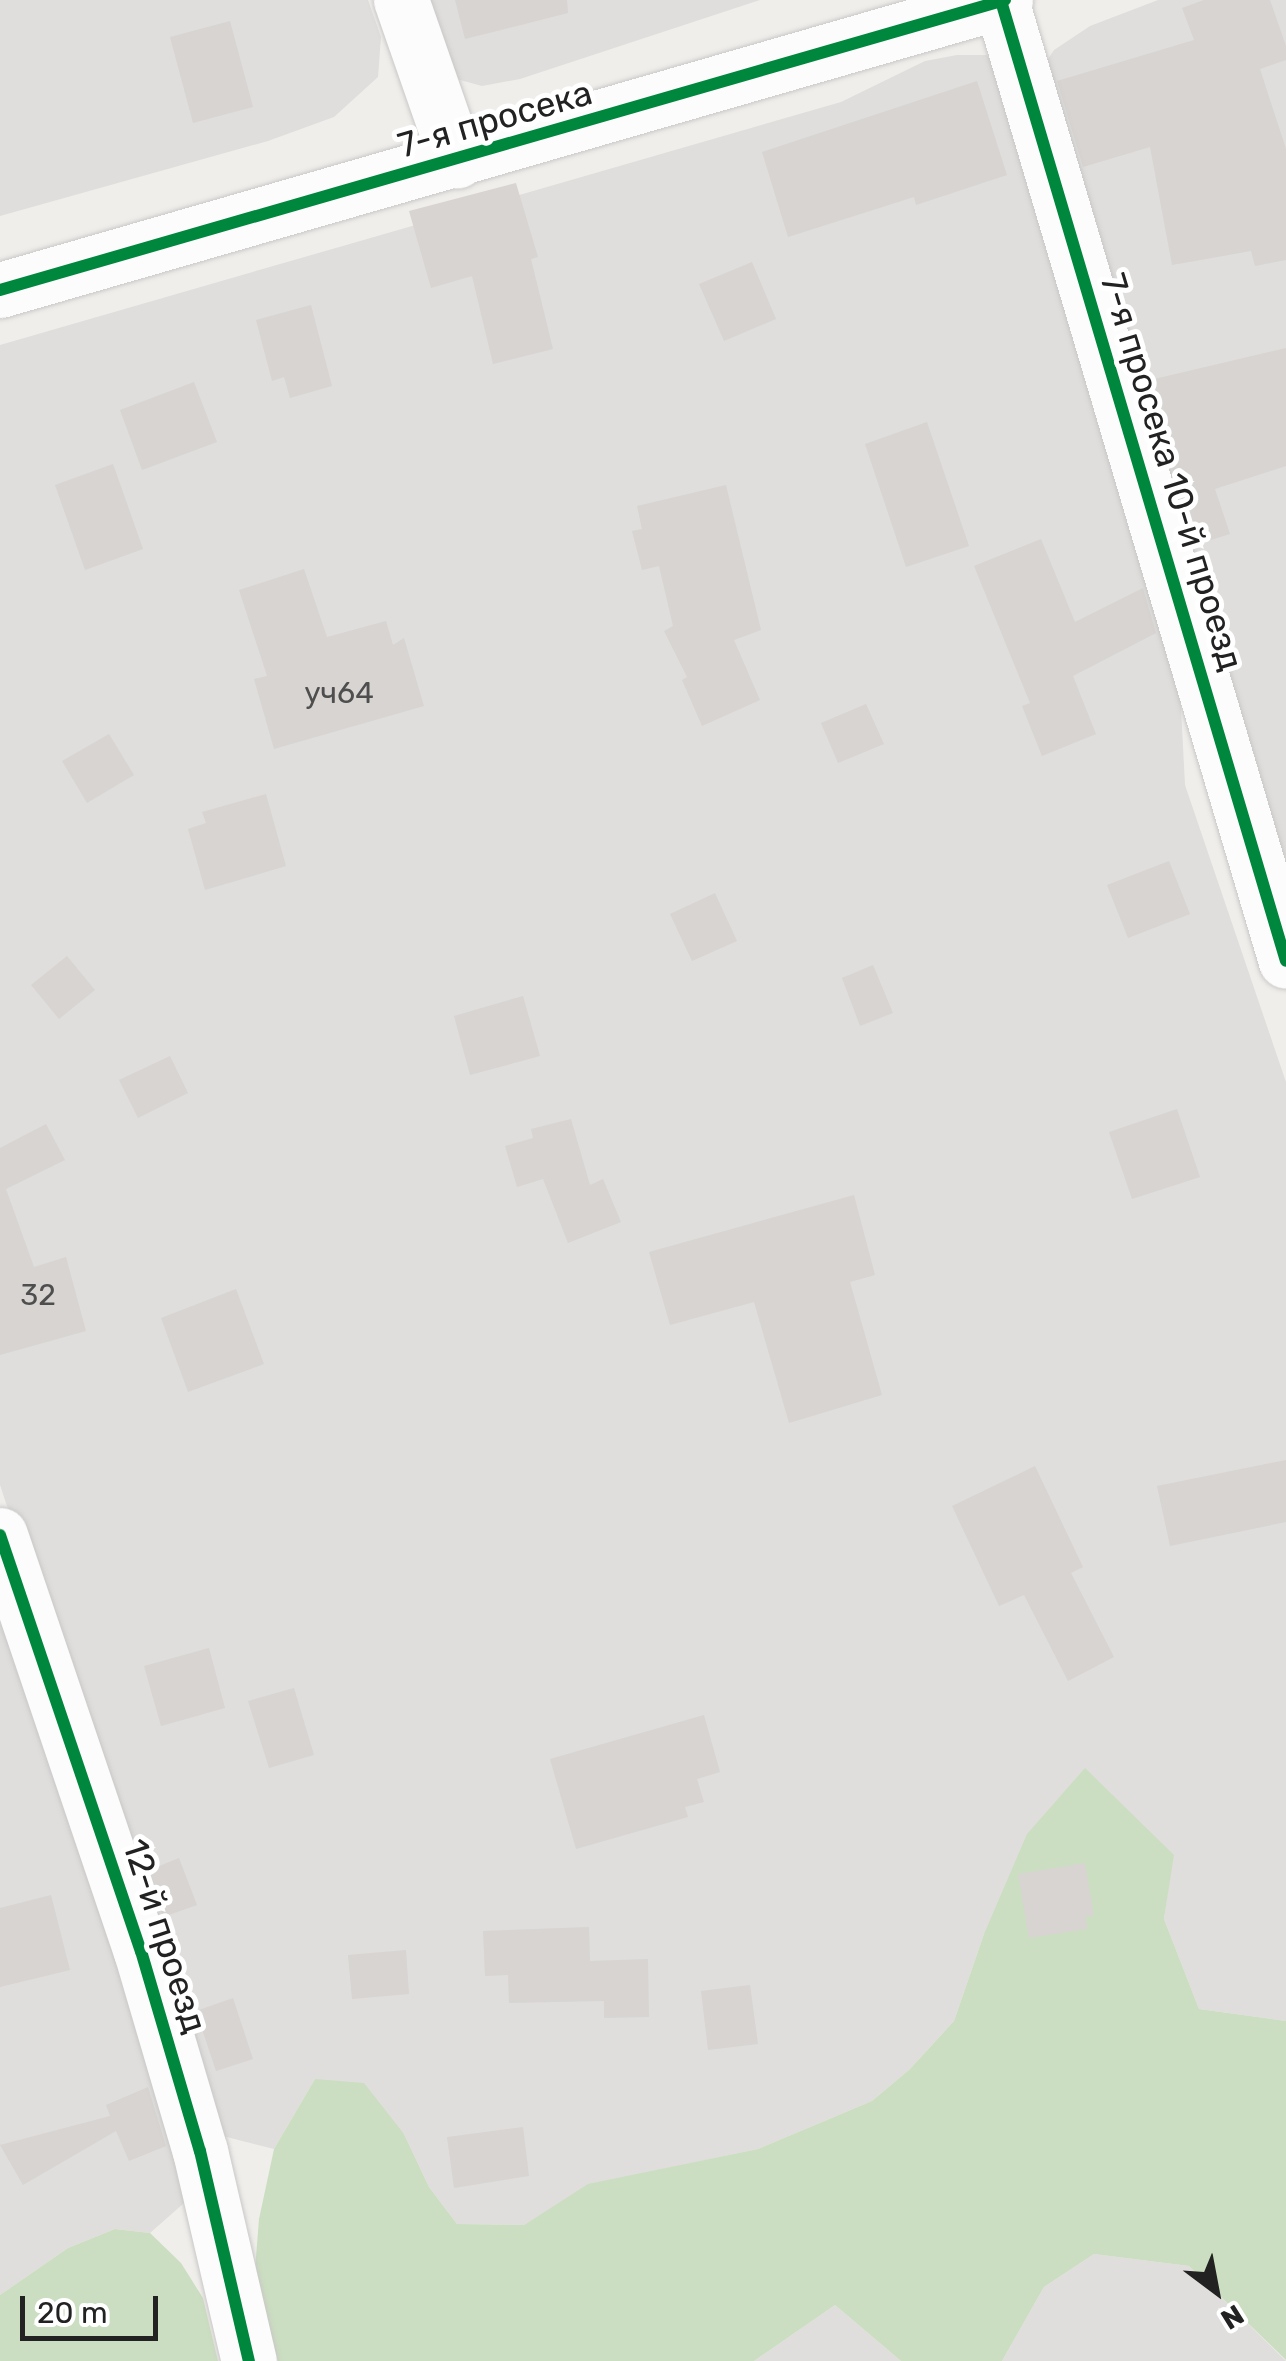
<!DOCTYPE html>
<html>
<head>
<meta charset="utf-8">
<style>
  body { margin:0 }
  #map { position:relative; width:1286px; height:2361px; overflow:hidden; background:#f0eeeb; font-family:Rubik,sans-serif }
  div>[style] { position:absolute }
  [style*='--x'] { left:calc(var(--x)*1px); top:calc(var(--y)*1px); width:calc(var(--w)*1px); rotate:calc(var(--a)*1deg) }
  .residential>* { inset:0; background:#dfdedc }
  .forest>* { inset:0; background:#cbdec1 }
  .building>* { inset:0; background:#d7d4d2 }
  .roads { filter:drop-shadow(0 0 2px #c9c8c7) drop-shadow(0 0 2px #c9c8c7) }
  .minor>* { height:55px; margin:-27.5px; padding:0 27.5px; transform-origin:27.5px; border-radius:27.5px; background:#fdfcfc }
  .tertiary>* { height:55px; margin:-27.5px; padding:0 27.5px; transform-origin:27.5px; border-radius:27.5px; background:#fdfcfc }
  .cycleway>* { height:12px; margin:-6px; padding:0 6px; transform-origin:6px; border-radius:6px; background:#00873e }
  span { translate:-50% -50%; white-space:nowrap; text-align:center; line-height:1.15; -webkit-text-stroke:10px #fff; paint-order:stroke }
  .number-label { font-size:30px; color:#4f4e4e }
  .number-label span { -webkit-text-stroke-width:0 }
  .street-label { font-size:35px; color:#222 }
  .north { position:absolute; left:1166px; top:2241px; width:100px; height:100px; -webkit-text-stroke:8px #fff; paint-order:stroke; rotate:148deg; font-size:28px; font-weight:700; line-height:40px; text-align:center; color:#222 }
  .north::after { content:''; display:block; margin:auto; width:35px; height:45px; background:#222; clip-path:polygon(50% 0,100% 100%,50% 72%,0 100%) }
  .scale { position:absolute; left:20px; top:2296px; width:138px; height:45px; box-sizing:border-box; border:5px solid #222; border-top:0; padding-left:12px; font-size:30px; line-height:35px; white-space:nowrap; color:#222; -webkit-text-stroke:8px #fff; paint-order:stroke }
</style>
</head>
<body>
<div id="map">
  <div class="residential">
    <div style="clip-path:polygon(0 0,368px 0,381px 37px,378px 77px,334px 117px,268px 141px,0 216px)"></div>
    <div style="clip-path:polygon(418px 0,760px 0,520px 79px,482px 86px,442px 75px)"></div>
    <div style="clip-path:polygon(1158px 0,1286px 0,1286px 907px,1040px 71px,1054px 50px,1090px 26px)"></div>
    <div style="clip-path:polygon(957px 55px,987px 55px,1011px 94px,1178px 649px,1185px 785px,1286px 1082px,1286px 2021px,1199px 2009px,1164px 1919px,1173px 1855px,984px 1934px,954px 2021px,910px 2069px,872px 2101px,758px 2149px,588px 2185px,524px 2225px,457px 2224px,429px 2187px,404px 2134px,315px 2079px,274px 2149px,215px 2134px,0 1485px,0 345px,841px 102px,925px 61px)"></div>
    <div style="clip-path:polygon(0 1607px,192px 2196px,150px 2233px,115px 2229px,68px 2248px,0 2295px)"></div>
    <div style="clip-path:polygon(1094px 2254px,1189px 2266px,1286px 2361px,1002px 2361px,1044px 2287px)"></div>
    <div style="clip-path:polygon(835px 2305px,901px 2361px,754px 2361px)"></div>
  </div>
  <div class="forest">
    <div style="clip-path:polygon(1085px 1768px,1174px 1855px,1164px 1919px,1199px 2009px,1286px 2021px,1286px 2360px,1189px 2266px,1094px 2254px,1044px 2287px,1002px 2361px,901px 2361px,835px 2305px,754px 2361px,264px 2361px,252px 2307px,259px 2219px,274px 2149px,315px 2079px,364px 2083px,404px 2134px,429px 2187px,457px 2224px,524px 2225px,588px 2184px,758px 2149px,872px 2101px,910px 2069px,954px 2021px,984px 1934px,1027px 1834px)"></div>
    <div style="clip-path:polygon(115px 2229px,150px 2233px,181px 2263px,203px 2298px,218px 2361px,0 2361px,0 2295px,68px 2248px)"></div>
  </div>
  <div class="building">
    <div style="clip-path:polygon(455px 0,567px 0,568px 13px,465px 39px)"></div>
    <div style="clip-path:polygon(1204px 0,1270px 0,1286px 46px,1286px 60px,1260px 69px,1286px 149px,1286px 260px,1255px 266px,1251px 251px,1172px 265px,1150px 147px,1083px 167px,1057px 81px,1194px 40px,1182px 8px)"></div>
    <div style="clip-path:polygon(230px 21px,253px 107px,193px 123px,170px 37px)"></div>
    <div style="clip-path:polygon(977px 81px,1007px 175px,916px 205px,914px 197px,788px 237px,762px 152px)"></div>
    <div style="clip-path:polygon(516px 183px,538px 257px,531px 259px,553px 349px,493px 364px,472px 276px,431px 288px,409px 211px)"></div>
    <div style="clip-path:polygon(752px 262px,776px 319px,724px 341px,699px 284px)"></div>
    <div style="clip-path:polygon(311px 305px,332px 386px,290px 398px,284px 377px,272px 381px,256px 320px)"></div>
    <div style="clip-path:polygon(1286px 348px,1286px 466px,1215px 489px,1230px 534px,1195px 545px,1146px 381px)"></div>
    <div style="clip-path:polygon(194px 382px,217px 442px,142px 470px,120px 410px)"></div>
    <div style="clip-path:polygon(927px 422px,969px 546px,906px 567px,865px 444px)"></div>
    <div style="clip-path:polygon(113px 464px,143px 549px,85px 570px,55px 485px)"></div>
    <div style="clip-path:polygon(726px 485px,761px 630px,734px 640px,760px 700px,702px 726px,682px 680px,687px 677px,664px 631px,673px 626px,659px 566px,642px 570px,632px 531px,642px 529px,637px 506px)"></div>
    <div style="clip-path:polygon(1041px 539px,1075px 622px,1143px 588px,1156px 633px,1073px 676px,1096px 734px,1042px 756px,1022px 706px,1030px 703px,974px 566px)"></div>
    <div style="clip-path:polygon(304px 569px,327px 637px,386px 621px,393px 645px,404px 638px,424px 706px,274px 749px,254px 679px,267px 676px,239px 590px)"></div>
    <div style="clip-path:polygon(866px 704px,884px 744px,838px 763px,821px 723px)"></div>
    <div style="clip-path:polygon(109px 734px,134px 775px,87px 803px,62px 761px)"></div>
    <div style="clip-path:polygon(266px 794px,286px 866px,205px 890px,188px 829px,206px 823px,202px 812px)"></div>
    <div style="clip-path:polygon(1169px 861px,1190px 914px,1128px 938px,1107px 885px)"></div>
    <div style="clip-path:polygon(715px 893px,737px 941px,692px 961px,670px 914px)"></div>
    <div style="clip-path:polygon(67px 956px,95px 990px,59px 1019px,31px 985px)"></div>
    <div style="clip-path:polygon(873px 965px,893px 1013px,860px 1026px,842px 978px)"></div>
    <div style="clip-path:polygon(523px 996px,540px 1056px,470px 1075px,454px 1016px)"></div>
    <div style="clip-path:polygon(170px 1056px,188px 1093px,138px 1118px,119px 1080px)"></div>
    <div style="clip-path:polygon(1177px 1109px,1200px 1177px,1132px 1199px,1109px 1132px)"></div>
    <div style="clip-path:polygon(571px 1119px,590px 1185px,603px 1179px,621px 1222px,568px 1243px,543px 1179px,517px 1187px,505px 1146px,533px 1138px,531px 1129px)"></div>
    <div style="clip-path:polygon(46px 1124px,65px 1160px,6px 1189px,34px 1267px,66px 1257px,86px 1331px,0 1355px,0 1148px)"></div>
    <div style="clip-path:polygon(854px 1195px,875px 1275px,850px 1282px,882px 1395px,789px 1423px,754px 1302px,670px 1325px,649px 1252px)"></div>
    <div style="clip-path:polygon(236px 1289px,264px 1364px,188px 1392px,161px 1318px)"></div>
    <div style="clip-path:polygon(1286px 1460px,1286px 1522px,1170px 1546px,1157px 1486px)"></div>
    <div style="clip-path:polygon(1035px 1466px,1083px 1567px,1071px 1573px,1114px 1657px,1068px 1681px,1024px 1595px,999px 1606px,952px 1506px)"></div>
    <div style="clip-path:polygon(209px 1648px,225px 1708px,161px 1726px,144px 1666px)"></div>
    <div style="clip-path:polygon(294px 1688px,314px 1755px,269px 1768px,248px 1701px)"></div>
    <div style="clip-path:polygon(704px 1715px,720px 1772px,697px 1779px,704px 1802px,685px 1807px,688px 1817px,576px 1849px,550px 1759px)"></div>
    <div style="clip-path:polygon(179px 1858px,197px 1905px,163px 1917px,147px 1871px)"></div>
    <div style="clip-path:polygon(1085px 1863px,1094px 1916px,1086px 1916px,1087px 1929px,1029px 1938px,1018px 1874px)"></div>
    <div style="clip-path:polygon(51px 1895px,70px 1970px,0 1987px,0 1908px)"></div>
    <div style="clip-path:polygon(589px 1927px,590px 1961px,648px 1959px,649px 2017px,604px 2018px,604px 2001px,509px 2003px,508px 1975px,485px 1976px,483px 1931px)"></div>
    <div style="clip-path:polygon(406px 1950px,409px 1994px,352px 1999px,348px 1955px)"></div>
    <div style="clip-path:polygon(750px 1985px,758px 2044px,708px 2050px,701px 1991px)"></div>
    <div style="clip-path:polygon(233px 1998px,253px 2059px,216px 2071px,196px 2011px)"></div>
    <div style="clip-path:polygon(148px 2087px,166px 2146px,129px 2161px,116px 2131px,23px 2185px,0 2145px,110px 2116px,106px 2105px)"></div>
    <div style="clip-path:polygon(523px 2127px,529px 2176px,454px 2188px,447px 2137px)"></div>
  </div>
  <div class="roads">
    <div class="minor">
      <div style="--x:401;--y:0;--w:170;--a:70.8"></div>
      <div style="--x:1001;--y:1;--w:1001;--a:73.47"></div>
      <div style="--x:0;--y:1535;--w:439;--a:71.3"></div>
      <div style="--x:141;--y:1951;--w:209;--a:73.6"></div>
      <div style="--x:200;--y:2151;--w:216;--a:76.9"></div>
    </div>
    <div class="tertiary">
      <div style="--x:0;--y:290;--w:1046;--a:-16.1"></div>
    </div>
  </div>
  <div class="cycleway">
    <div style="--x:1001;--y:1;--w:1001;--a:73.47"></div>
    <div style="--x:0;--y:290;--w:1046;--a:-16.1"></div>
    <div style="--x:0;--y:1535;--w:439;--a:71.3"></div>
    <div style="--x:141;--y:1951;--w:209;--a:73.6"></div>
    <div style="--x:200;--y:2151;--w:216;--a:76.9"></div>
  </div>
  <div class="number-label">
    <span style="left:339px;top:693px">уч64</span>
    <span style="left:38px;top:1295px">32</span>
  </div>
  <div class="street-label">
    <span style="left:495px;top:119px;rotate:-16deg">7-я просека</span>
    <span style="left:1172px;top:472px;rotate:73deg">7-я просека 10-й проезд</span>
    <span style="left:165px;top:1936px;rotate:72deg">12-й проезд</span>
  </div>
  <div class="north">N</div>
  <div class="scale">20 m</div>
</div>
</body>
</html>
